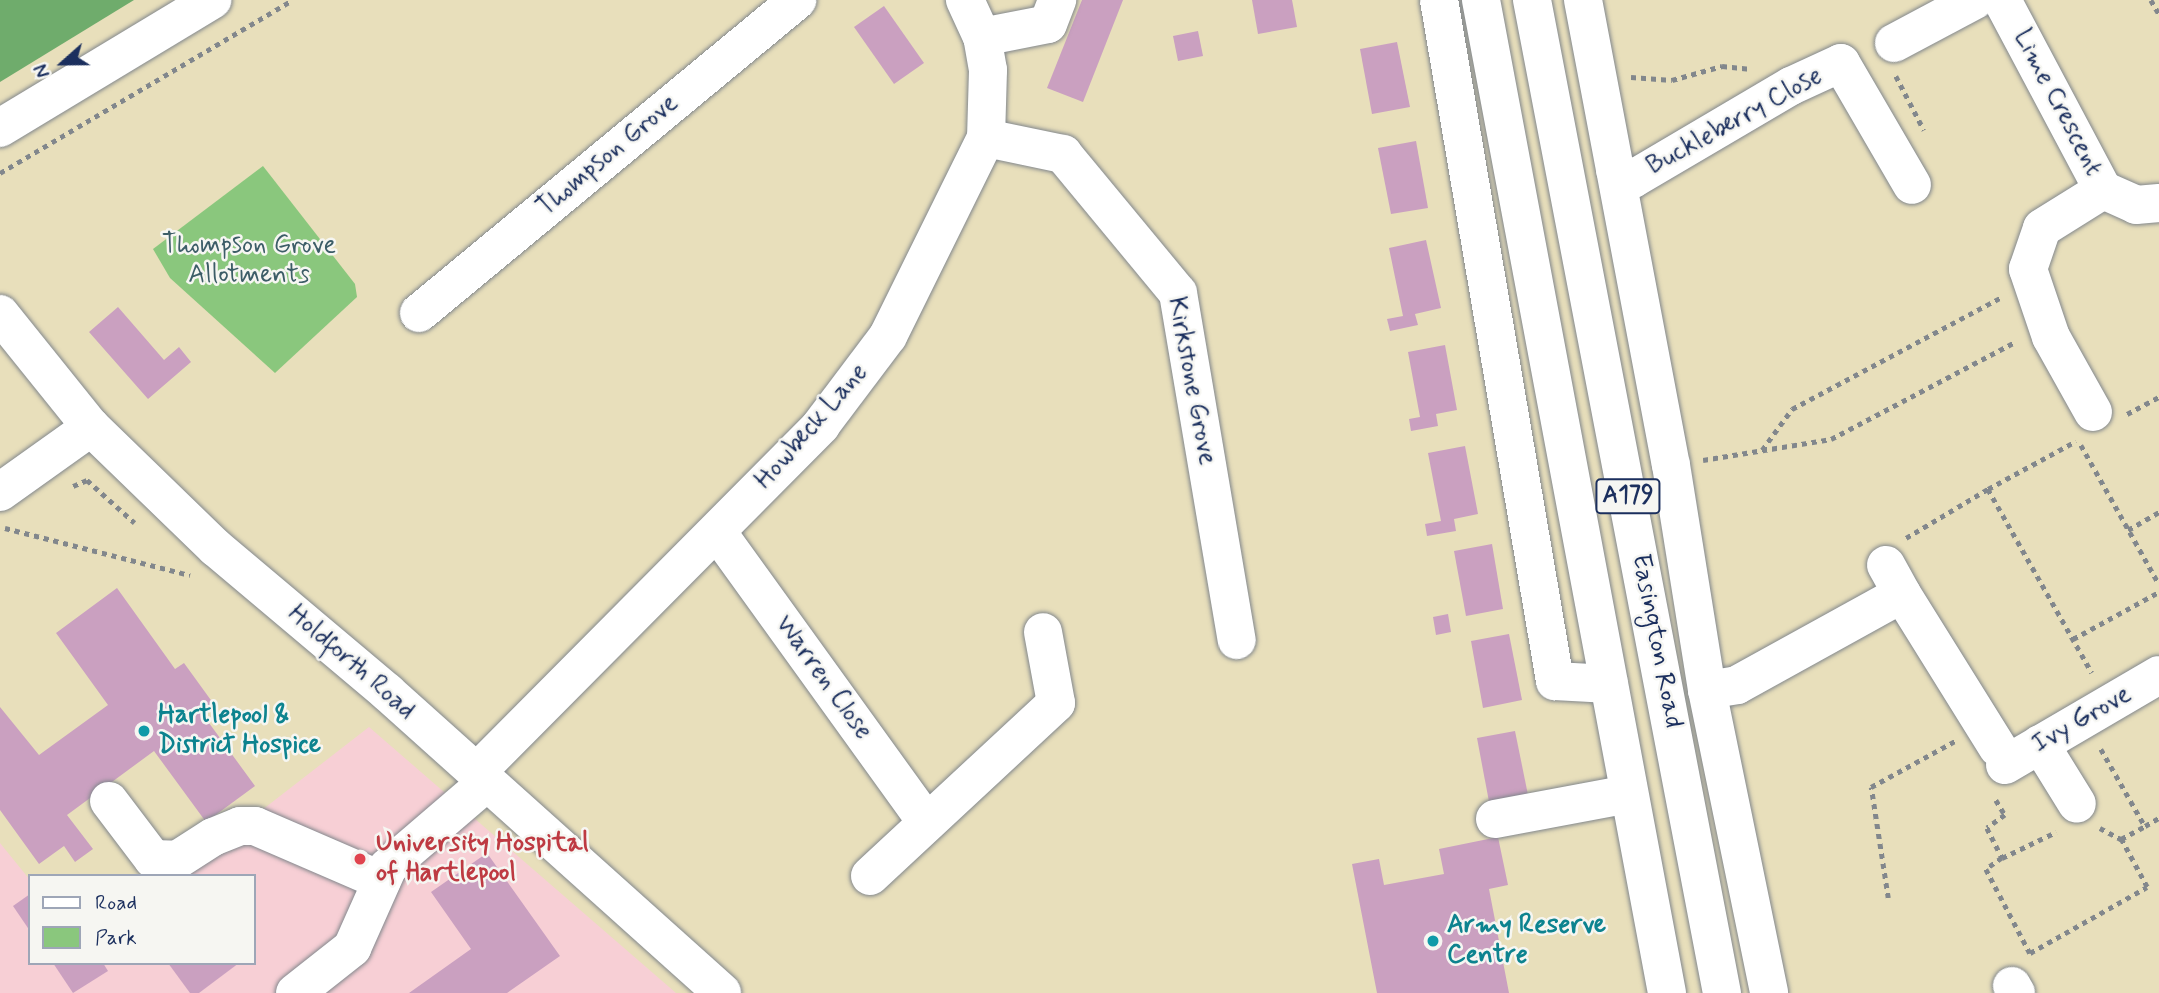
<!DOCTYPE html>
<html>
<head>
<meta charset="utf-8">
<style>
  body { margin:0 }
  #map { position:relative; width:2159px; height:993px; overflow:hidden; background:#e8dfbb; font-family:Mynerve,sans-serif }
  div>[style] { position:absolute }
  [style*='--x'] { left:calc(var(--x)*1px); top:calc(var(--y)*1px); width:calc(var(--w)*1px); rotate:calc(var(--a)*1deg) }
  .built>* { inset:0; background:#f7cfd5 }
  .green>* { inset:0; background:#8ac77d }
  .forest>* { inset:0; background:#6fac6c }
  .building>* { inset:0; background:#caa0c0 }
  .path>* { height:4.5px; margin-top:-2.25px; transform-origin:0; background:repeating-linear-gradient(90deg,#82878c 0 5px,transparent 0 10px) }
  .roads { filter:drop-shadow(0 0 2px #82878c) drop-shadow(0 0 2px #82878c) }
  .minor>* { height:38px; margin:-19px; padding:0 19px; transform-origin:19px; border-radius:19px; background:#fff }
  .highway>* { height:38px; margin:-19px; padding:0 19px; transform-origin:19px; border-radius:19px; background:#fff }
  .dots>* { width:19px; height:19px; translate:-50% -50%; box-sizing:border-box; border:4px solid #f6f6f2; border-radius:50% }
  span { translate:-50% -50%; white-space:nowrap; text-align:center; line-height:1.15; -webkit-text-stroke:5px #f6f6f2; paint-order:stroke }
  .shield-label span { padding:2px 5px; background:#f6f6f2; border:2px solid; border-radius:5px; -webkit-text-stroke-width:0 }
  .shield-label { font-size:24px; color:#1b2f5e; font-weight:700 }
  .street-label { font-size:26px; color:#1b2f5e }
  .park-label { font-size:26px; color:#3c5d67 }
  .culture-label { font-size:26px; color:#0d838f; font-weight:700 }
  .left { translate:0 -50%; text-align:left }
  .health-label { font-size:26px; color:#be3a42; font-weight:700 }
  .legend { position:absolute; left:28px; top:874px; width:228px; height:91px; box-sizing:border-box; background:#f6f6f2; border:2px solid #9ea6b7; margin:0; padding:9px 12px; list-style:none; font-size:21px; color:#1b2f5e }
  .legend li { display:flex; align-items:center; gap:14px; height:35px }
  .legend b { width:35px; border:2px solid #9ea6b7 }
  .north { position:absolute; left:28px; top:28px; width:70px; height:70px; -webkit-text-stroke:5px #f6f6f2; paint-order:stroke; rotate:249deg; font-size:19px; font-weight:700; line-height:28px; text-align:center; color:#1b2f5e }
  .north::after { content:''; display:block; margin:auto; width:24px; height:32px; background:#1b2f5e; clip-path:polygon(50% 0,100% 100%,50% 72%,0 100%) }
</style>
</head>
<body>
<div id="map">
  <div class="built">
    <div style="clip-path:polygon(369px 727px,676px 993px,0 993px,0 843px,30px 880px,30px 963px,254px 963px,254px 876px,177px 876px)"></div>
  </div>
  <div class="green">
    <div style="clip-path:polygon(263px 166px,355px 284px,357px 297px,275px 373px,170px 278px,153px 249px)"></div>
  </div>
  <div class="forest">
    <div style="clip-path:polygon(0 0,134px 0,0 82px)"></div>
  </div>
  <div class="building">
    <div style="clip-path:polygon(1082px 0,1123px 0,1083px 102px,1047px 88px)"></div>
    <div style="clip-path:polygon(1252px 0,1292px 0,1297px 27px,1258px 34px)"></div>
    <div style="clip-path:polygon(884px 6px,924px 63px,894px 84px,854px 27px)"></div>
    <div style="clip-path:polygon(1198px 31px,1203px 56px,1178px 61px,1173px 36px)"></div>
    <div style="clip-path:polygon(1397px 42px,1410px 107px,1372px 114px,1360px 49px)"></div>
    <div style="clip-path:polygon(1416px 141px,1428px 208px,1391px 214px,1378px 148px)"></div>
    <div style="clip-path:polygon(1426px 240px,1441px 308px,1415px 314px,1418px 325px,1390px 331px,1387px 319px,1403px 316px,1389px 248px)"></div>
    <div style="clip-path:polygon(118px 307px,164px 360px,179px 347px,191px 362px,148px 399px,89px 332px)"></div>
    <div style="clip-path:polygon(1445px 345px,1457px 410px,1436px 414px,1438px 426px,1411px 431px,1409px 419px,1420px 417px,1408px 352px)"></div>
    <div style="clip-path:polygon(1465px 446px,1478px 514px,1454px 519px,1456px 531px,1427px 536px,1425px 524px,1441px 521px,1428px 453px)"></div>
    <div style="clip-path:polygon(1492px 544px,1503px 609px,1466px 616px,1454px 551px)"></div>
    <div style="clip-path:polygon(117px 588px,175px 669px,184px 663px,213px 703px,201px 712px,255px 786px,206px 822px,154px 751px,67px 815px,93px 849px,75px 862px,64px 846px,39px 864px,0 810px,0 707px,39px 755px,108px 705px,56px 633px)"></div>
    <div style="clip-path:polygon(1448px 614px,1451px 632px,1436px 635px,1433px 617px)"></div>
    <div style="clip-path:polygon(1509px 634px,1522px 700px,1483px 708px,1471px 641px)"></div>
    <div style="clip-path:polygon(1515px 731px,1529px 800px,1490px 807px,1477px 738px)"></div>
    <div style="clip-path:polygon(1498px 837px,1508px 885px,1489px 889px,1509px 993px,1377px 993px,1352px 864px,1379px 859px,1384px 885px,1444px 874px,1439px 849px)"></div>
    <div style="clip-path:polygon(487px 853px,560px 956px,507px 993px,409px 993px,471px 949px,431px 892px)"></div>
    <div style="clip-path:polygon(30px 894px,30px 931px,13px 906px)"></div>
    <div style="clip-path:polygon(53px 963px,103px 963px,108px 971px,73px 993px)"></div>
    <div style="clip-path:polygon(168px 963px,239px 963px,199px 993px,190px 993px)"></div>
  </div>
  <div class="path">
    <div style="--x:2151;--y:0;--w:16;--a:60"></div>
    <div style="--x:1896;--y:76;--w:61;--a:62.6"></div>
    <div style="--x:1631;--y:77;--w:41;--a:4.2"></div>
    <div style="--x:1672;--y:80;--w:52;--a:-15.6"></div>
    <div style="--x:1722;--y:66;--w:27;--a:6"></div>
    <div style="--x:0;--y:173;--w:339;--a:-30.6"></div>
    <div style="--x:2127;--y:414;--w:36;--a:-28"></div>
    <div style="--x:2081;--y:445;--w:159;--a:60.7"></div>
    <div style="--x:1762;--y:450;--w:51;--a:-53.8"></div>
    <div style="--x:1792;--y:409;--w:238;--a:-28.1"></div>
    <div style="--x:1703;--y:460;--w:130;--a:-9.3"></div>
    <div style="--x:1831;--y:439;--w:208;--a:-27.8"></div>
    <div style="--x:73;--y:486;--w:15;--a:-23"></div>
    <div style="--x:87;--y:480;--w:64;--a:41.9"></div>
    <div style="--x:1988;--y:489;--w:100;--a:-28.6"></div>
    <div style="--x:5;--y:528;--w:191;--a:14.3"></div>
    <div style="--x:2128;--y:530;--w:36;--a:-30"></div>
    <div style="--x:1906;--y:538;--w:96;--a:-30.9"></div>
    <div style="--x:1988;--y:489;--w:211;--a:60.5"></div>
    <div style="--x:2073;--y:639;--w:98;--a:-28.7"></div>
    <div style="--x:2101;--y:749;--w:89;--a:60.3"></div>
    <div style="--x:2145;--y:826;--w:16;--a:-30"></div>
    <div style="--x:1996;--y:800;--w:17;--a:59"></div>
    <div style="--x:2005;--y:815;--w:22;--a:144"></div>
    <div style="--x:1987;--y:828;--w:34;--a:63"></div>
    <div style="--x:2002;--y:858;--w:19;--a:145"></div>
    <div style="--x:1986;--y:869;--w:95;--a:62.4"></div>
    <div style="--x:2030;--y:953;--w:134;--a:-29.4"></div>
    <div style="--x:2147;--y:887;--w:55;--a:-118.4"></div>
    <div style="--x:2100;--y:828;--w:24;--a:28"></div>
    <div style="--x:2121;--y:839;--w:27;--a:-28"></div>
    <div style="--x:2002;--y:858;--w:60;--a:-25.7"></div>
    <div style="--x:1888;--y:898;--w:112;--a:-98.7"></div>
    <div style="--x:1871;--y:787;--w:96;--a:-28.7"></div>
  </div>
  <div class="roads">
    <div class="minor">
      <div style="--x:1439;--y:0;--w:691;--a:80.33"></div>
      <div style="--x:1555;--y:681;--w:54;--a:3.2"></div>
      <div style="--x:1583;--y:0;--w:473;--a:79.3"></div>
      <div style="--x:1671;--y:465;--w:228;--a:80.9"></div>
      <div style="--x:1707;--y:690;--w:309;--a:78.4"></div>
      <div style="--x:2002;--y:0;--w:215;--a:62"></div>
      <div style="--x:2103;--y:190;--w:36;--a:24"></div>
      <div style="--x:2136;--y:205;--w:23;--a:-5"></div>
      <div style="--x:982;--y:37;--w:67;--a:-11.1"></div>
      <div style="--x:1048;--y:24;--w:26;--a:-69"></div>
      <div style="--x:1894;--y:43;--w:92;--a:-28"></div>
      <div style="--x:0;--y:128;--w:248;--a:-31.1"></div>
      <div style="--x:986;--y:138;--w:79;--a:11.7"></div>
      <div style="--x:1063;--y:154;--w:180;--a:50.4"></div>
      <div style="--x:1178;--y:293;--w:352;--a:80.4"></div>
      <div style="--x:1615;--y:170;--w:20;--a:27"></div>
      <div style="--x:1633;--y:179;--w:183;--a:-30.5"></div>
      <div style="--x:1791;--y:86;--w:55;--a:-24.7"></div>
      <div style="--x:1841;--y:63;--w:141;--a:59.8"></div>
      <div style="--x:419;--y:313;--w:491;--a:-39.6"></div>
      <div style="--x:0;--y:314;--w:145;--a:51.2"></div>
      <div style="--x:91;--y:427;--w:174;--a:44.1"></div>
      <div style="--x:216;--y:548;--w:224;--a:40.1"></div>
      <div style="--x:387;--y:692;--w:450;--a:41.9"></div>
      <div style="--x:2093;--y:412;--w:86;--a:-119.2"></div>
      <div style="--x:2051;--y:337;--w:72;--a:-108.7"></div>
      <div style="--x:2028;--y:269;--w:43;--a:-71.1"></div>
      <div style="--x:2042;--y:228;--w:72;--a:-31.9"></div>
      <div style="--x:0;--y:492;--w:112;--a:-35.5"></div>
      <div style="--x:718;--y:533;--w:357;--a:54.2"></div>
      <div style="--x:1886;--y:565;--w:33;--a:61"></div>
      <div style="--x:1707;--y:690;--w:30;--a:-9"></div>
      <div style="--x:1737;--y:685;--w:188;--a:-28.9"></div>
      <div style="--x:1902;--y:594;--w:181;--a:58.1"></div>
      <div style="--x:2040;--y:744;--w:70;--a:58.3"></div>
      <div style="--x:2005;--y:765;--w:178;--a:-30.3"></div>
      <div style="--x:476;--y:773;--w:490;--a:-45.2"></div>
      <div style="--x:821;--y:425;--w:111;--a:-53"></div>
      <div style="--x:888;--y:336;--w:221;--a:-63.7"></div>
      <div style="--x:986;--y:138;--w:68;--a:-88.3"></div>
      <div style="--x:988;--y:70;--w:34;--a:-100"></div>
      <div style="--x:982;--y:37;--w:41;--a:-114.7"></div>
      <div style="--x:109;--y:801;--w:73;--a:52.8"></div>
      <div style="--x:153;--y:859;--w:24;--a:2"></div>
      <div style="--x:177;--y:860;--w:43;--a:-32.6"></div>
      <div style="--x:213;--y:837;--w:29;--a:-22"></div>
      <div style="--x:240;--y:826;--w:15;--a:0"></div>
      <div style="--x:255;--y:826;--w:138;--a:23.4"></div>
      <div style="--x:1495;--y:819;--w:136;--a:-10.6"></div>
      <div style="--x:870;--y:876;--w:254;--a:-42.9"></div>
      <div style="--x:1056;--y:703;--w:72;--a:-100.4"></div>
      <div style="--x:2012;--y:986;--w:8;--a:60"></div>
      <div style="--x:295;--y:993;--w:73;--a:-38.3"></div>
      <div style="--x:352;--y:948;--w:89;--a:-66"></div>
      <div style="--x:388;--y:867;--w:129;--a:-40.6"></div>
    </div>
    <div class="highway">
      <div style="--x:1481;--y:0;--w:1010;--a:79.39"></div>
      <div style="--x:1532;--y:0;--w:1011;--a:79.17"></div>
    </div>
  </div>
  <div class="dots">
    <div style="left:144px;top:731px;background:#0f9aa8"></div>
    <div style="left:360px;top:859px;background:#e0444e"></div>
    <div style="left:1433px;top:941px;background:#0f9aa8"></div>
  </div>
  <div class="shield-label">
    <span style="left:1628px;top:496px">A179</span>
  </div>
  <div class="street-label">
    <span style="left:2057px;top:103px;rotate:62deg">Lime Crescent</span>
    <span style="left:1735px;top:122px;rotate:-29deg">Buckleberry Close</span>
    <span style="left:608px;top:156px;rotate:-40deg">Thompson Grove</span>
    <span style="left:1191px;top:381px;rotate:79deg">Kirkstone Grove</span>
    <span style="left:812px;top:427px;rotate:-49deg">Howbeck Lane</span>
    <span style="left:1656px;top:641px;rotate:79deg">Easington Road</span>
    <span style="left:351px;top:663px;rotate:41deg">Holdforth Road</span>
    <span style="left:823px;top:678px;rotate:54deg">Warren Close</span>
    <span style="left:2082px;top:720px;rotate:-30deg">Ivy Grove</span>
  </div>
  <div class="park-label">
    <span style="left:249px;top:261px">Thompson Grove<br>Allotments</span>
  </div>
  <div class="culture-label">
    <span class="left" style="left:158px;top:731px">Hartlepool &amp;<br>District Hospice</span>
    <span class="left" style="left:1447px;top:941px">Army Reserve<br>Centre</span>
  </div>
  <div class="health-label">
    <span class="left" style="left:376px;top:859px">University Hospital<br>of Hartlepool</span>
  </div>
  <ul class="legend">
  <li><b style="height:9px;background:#fff"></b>Road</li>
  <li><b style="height:19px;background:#8ac77d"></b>Park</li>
  </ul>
  <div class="north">N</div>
</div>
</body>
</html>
